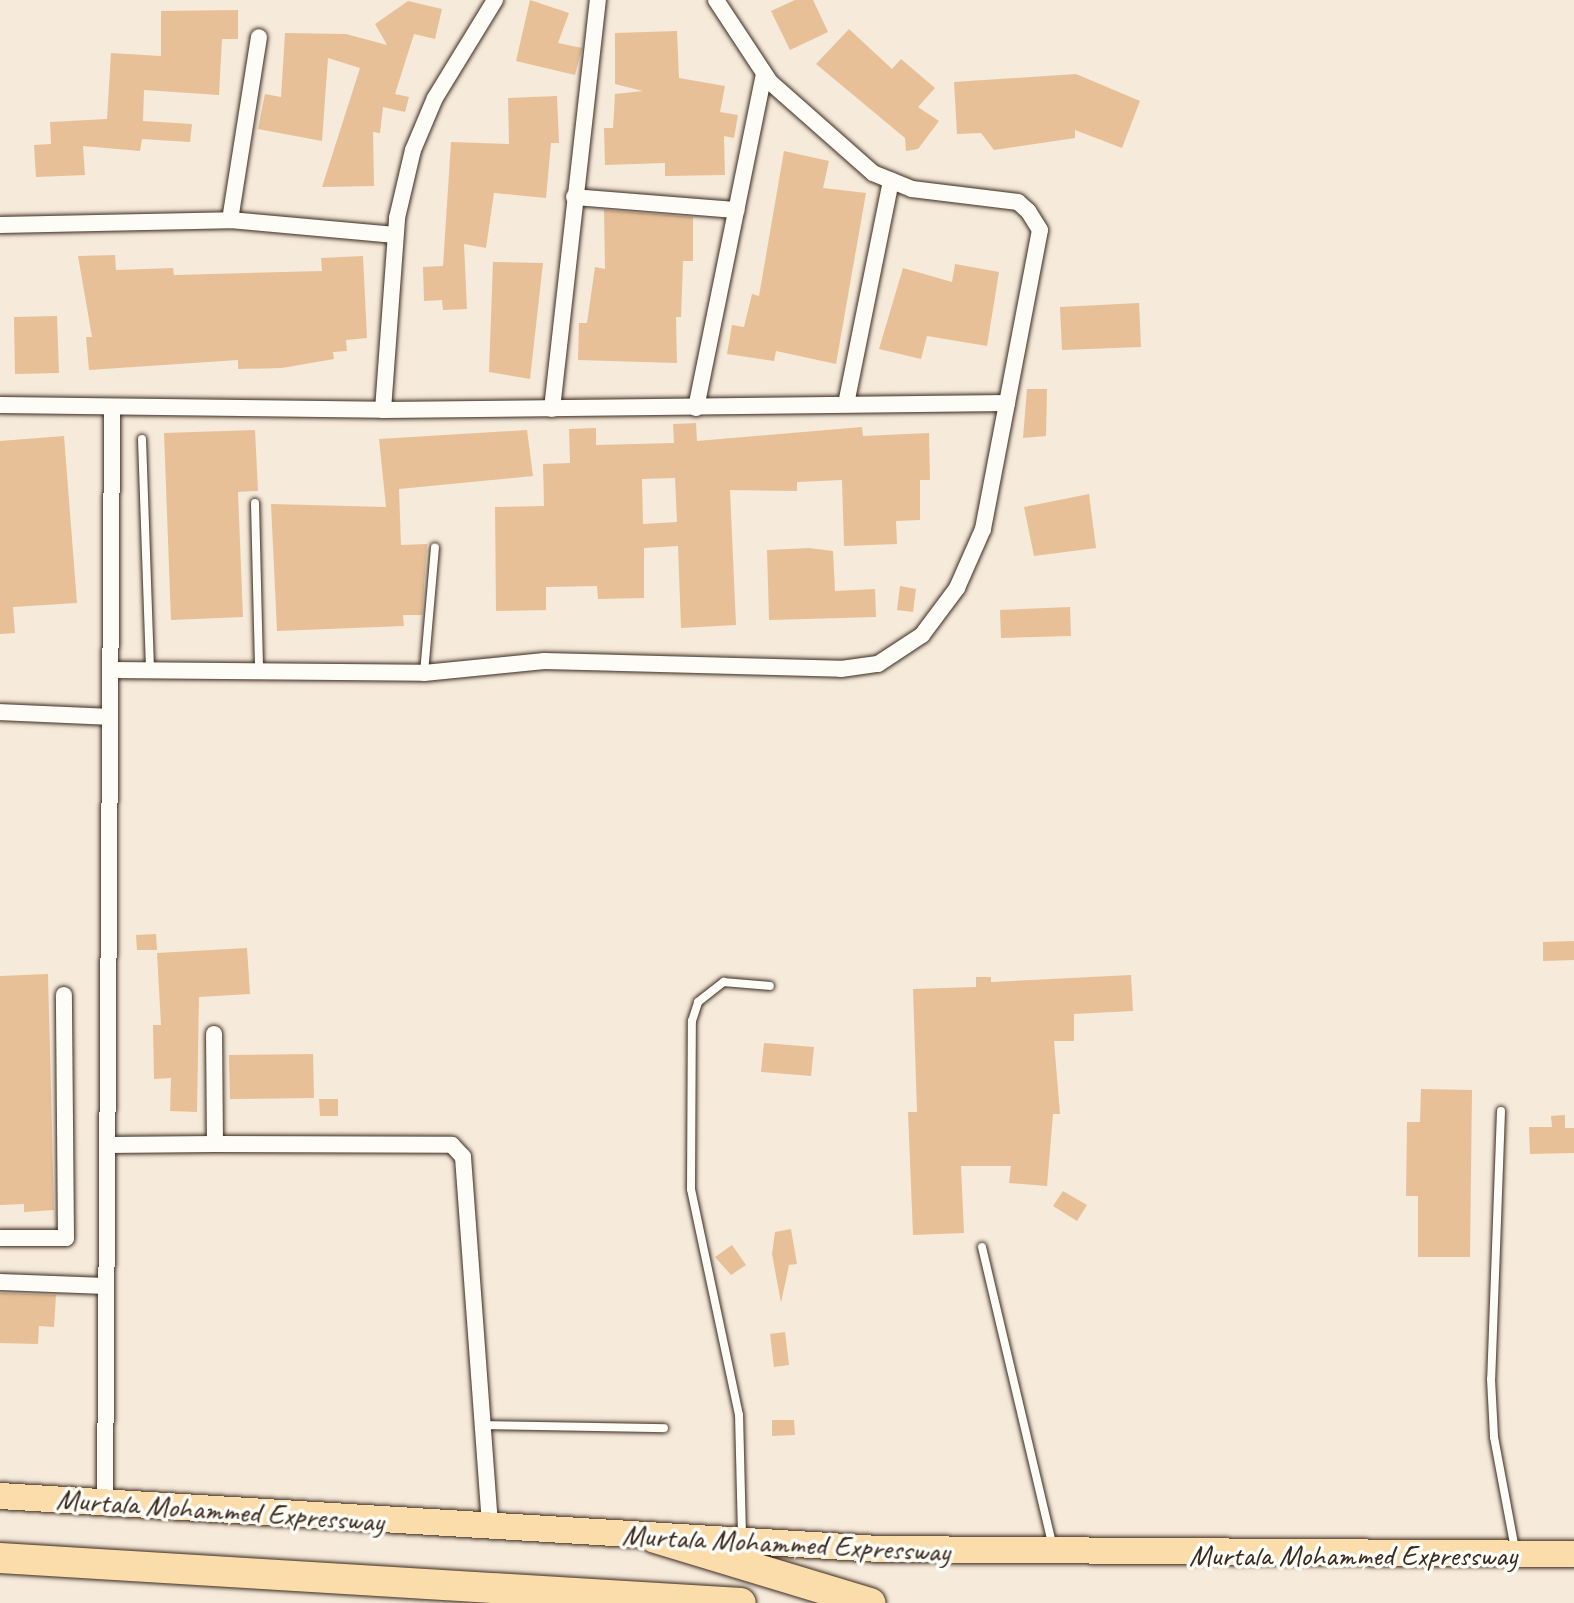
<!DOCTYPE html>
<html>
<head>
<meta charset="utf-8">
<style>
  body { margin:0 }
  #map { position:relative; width:1574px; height:1603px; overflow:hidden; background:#f6eada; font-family:Caveat,sans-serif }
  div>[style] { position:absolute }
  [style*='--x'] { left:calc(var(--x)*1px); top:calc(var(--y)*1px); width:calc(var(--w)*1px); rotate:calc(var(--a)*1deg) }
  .building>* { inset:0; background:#e7c097 }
  .roads { filter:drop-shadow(0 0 2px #3b2a1e) drop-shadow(0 0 2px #3b2a1e) }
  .service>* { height:8px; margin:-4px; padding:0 4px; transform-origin:4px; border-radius:4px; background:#fdfcf7 }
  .minor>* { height:16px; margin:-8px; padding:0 8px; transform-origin:8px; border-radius:8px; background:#fdfcf7 }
  .trunk>* { height:26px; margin:-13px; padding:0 13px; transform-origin:13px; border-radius:13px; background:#fbddab }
  .motorway>* { height:30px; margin:-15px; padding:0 15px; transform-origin:15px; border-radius:15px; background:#fbddab }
  span { translate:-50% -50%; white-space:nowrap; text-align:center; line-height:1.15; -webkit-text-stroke:7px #fdfcf7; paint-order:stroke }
  .street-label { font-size:30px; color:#3b2a1e }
</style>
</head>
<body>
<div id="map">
  <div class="building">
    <div style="clip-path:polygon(530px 0,569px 13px,558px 43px,582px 48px,575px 75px,516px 61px)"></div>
    <div style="clip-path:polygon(795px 0,813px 0,828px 32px,790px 50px,771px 11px)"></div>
    <div style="clip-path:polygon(408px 1px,442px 9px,435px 39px,414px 34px,395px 94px,409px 97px,405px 112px,383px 107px,380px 133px,373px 132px,374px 186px,322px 187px,360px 68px,328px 58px,322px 141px,258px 129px,265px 94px,281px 97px,285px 33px,346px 34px,387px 45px,375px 24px)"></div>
    <div style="clip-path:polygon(238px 10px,238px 39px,222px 39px,219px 95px,144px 90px,143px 121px,192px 124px,190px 142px,142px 139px,140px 151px,83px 146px,85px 175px,36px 177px,34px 145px,51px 144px,50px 122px,107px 119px,111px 53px,161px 56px,161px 11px)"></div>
    <div style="clip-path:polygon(849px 29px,892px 69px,901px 59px,935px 88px,918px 107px,939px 121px,918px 149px,906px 151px,905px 138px,816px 64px)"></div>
    <div style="clip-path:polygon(677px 31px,679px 78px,725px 86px,720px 112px,738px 115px,734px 138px,724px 136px,725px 175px,665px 176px,665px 163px,605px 165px,604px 128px,613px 128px,615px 94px,643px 91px,615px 84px,615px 33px)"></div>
    <div style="clip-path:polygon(1076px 74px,1140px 101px,1122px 148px,1075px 130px,1075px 138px,994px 150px,981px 133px,957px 134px,954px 82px)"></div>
    <div style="clip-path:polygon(557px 96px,559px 143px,551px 143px,546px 198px,494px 193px,486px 248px,464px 244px,467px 309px,443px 310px,442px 300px,424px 301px,423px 267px,443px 266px,451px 142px,509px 144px,508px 98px)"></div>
    <div style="clip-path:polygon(784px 151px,829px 161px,823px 188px,866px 193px,836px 364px,776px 351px,774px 361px,727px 354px,732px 325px,744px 327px,752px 294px,759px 296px)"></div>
    <div style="clip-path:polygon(604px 210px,693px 217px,693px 261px,683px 261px,681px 317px,676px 317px,677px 363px,578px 360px,579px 323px,587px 323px,595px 267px,605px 269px)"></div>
    <div style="clip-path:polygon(115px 255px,116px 270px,173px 268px,174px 275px,322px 271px,321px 258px,363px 256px,367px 338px,346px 340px,347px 351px,333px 352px,334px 359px,282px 368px,238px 369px,238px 360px,89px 370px,86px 337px,92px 337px,78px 256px)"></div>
    <div style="clip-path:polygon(493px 262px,543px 263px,530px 379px,489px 372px)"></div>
    <div style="clip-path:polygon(955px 264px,999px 272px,987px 346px,927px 336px,921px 359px,879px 349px,903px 268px,952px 282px)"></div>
    <div style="clip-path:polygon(1139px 303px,1141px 347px,1062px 350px,1060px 307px)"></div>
    <div style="clip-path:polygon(57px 316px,59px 373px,15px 374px,14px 317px)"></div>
    <div style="clip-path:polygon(1027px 389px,1047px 389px,1046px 436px,1023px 438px)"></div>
    <div style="clip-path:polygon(evenodd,696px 423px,697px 441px,862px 427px,863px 436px,929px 433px,930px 480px,920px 480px,920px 520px,896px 521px,897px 544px,844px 546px,842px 480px,797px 482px,797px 491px,730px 490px,736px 625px,681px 628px,678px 546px,644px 548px,644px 598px,598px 599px,597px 586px,546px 587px,546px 610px,496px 611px,495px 507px,544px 506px,543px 464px,570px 463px,569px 429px,596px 428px,596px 445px,674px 443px,673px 424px,696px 423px,675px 478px,677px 522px,643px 524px,642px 479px,675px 478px)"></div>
    <div style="clip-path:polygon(255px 430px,258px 491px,238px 492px,243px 617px,171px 620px,164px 433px)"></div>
    <div style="clip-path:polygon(527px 430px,533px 476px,399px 489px,401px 545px,427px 544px,422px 615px,403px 615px,404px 626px,277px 631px,271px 504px,386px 507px,379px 439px)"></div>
    <div style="clip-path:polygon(64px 436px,77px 603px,13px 607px,15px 633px,0 634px,0 441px)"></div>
    <div style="clip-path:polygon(1089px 494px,1096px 548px,1034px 556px,1024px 507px)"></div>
    <div style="clip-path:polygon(809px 548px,833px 551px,835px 591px,875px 589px,876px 617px,769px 620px,767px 550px)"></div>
    <div style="clip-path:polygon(900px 586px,916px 589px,913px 612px,897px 610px)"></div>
    <div style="clip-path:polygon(1070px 607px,1071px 636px,1001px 638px,1000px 610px)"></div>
    <div style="clip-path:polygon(156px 934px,157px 950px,137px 950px,136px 935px)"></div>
    <div style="clip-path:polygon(1574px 941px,1574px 960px,1543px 961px,1543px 942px)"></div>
    <div style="clip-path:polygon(247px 948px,250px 994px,199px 997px,197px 1112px,170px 1111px,171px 1078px,154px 1079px,153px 1025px,161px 1025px,157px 953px)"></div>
    <div style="clip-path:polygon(48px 974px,54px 1210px,24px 1212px,24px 1204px,0 1205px,0 976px)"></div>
    <div style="clip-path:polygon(1131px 975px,1133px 1011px,1074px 1014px,1074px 1041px,1054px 1041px,1060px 1114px,1053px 1114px,1047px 1186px,1009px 1183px,1011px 1166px,961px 1166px,964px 1233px,913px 1235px,908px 1112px,917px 1112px,913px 989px,976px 987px,976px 977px,991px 977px,991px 982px)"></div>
    <div style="clip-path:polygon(764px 1043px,814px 1047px,811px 1076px,761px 1072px)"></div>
    <div style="clip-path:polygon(313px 1054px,314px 1098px,230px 1099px,229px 1055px)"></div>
    <div style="clip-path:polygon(1421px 1089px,1472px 1090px,1470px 1257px,1418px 1257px,1418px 1196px,1406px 1196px,1407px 1122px,1420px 1122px)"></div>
    <div style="clip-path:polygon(319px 1099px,338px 1099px,338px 1116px,320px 1116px)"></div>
    <div style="clip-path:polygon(1565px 1115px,1565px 1128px,1574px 1128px,1574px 1153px,1530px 1154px,1529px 1127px,1552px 1127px,1551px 1116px)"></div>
    <div style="clip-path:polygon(1063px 1191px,1087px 1205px,1077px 1221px,1053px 1206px)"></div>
    <div style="clip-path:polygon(791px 1229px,797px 1264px,789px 1265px,781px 1303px,772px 1254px,775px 1232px)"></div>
    <div style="clip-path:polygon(732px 1245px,746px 1265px,731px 1275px,715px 1257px)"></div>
    <div style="clip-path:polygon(0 1293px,56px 1295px,54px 1327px,39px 1326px,38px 1344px,0 1343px)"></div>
    <div style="clip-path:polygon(785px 1332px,789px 1365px,774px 1367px,770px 1334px)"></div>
    <div style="clip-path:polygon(772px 1420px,794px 1420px,795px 1435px,772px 1436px)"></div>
  </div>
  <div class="roads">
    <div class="service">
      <div style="--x:142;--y:439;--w:230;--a:88"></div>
      <div style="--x:255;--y:503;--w:166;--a:88.6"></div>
      <div style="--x:424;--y:673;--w:126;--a:-85"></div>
      <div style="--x:1501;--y:1111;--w:268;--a:92.1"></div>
      <div style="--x:1491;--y:1379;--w:58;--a:87"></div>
      <div style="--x:1494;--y:1437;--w:114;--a:79.4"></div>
      <div style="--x:982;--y:1247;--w:308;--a:76.7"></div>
      <div style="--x:484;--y:1425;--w:180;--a:1"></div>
      <div style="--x:742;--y:1536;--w:121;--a:-91.4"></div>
      <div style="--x:739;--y:1415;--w:231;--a:-102"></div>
      <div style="--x:691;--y:1189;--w:168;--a:-89.7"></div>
      <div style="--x:692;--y:1021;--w:20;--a:-72"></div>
      <div style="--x:698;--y:1002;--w:33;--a:-38"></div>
      <div style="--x:724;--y:982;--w:46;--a:5"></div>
    </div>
    <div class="minor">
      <div style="--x:574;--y:197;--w:163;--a:4.6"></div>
      <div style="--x:230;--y:220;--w:185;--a:-81"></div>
      <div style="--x:0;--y:225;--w:230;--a:-1.2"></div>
      <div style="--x:230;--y:220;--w:166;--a:5.2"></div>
      <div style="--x:846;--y:404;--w:228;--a:-78.6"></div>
      <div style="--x:0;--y:405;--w:383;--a:0.7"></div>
      <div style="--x:383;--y:410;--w:624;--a:-0.64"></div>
      <div style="--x:1007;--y:403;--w:176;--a:-79.2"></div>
      <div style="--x:1040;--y:230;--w:22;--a:-122"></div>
      <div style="--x:1028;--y:211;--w:13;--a:-138"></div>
      <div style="--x:1018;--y:202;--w:107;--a:-173"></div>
      <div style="--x:912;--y:189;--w:42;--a:-157.7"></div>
      <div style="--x:873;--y:173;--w:137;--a:-138.5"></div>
      <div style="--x:770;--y:82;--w:98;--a:-123.4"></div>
      <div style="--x:696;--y:408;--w:340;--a:-78.5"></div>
      <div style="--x:552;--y:409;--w:412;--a:-83.6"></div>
      <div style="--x:383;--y:410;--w:193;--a:-85.8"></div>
      <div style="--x:397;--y:218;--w:70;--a:-76.8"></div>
      <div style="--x:413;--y:150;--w:56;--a:-67.1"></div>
      <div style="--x:435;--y:98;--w:115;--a:-58.5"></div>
      <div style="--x:111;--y:670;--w:313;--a:0.5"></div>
      <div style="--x:424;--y:673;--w:121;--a:-5.7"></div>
      <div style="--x:544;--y:661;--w:297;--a:1.5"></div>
      <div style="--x:841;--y:669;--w:37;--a:-8"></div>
      <div style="--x:878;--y:664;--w:53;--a:-33.4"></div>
      <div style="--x:922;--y:635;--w:59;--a:-53.3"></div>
      <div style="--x:957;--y:588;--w:64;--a:-66.2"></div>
      <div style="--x:983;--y:529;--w:128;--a:-79.2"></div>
      <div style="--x:0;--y:712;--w:110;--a:2.6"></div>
      <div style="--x:215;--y:1144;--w:237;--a:0.2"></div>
      <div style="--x:452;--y:1145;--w:16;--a:47"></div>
      <div style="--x:463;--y:1157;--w:372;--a:85.8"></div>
      <div style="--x:107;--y:1145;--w:108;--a:-0.5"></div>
      <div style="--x:215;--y:1144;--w:110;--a:-90.5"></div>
      <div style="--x:0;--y:1238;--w:66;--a:0"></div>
      <div style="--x:66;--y:1238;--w:243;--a:-90.5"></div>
      <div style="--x:0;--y:1282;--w:106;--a:2.2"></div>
      <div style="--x:105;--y:1503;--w:1095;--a:-89.63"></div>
    </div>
    <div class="trunk">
      <div style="--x:0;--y:1496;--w:881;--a:3.45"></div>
      <div style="--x:879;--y:1549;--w:695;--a:0.41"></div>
    </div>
    <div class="motorway">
      <div style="--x:655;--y:1538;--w:225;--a:16.8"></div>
      <div style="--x:0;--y:1558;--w:742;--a:3.48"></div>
    </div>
  </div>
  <div class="street-label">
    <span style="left:220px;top:1510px;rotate:4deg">Murtala Mohammed Expressway</span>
    <span style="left:786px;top:1543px;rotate:3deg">Murtala Mohammed Expressway</span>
    <span style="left:1353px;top:1555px">Murtala Mohammed Expressway</span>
  </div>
</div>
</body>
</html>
